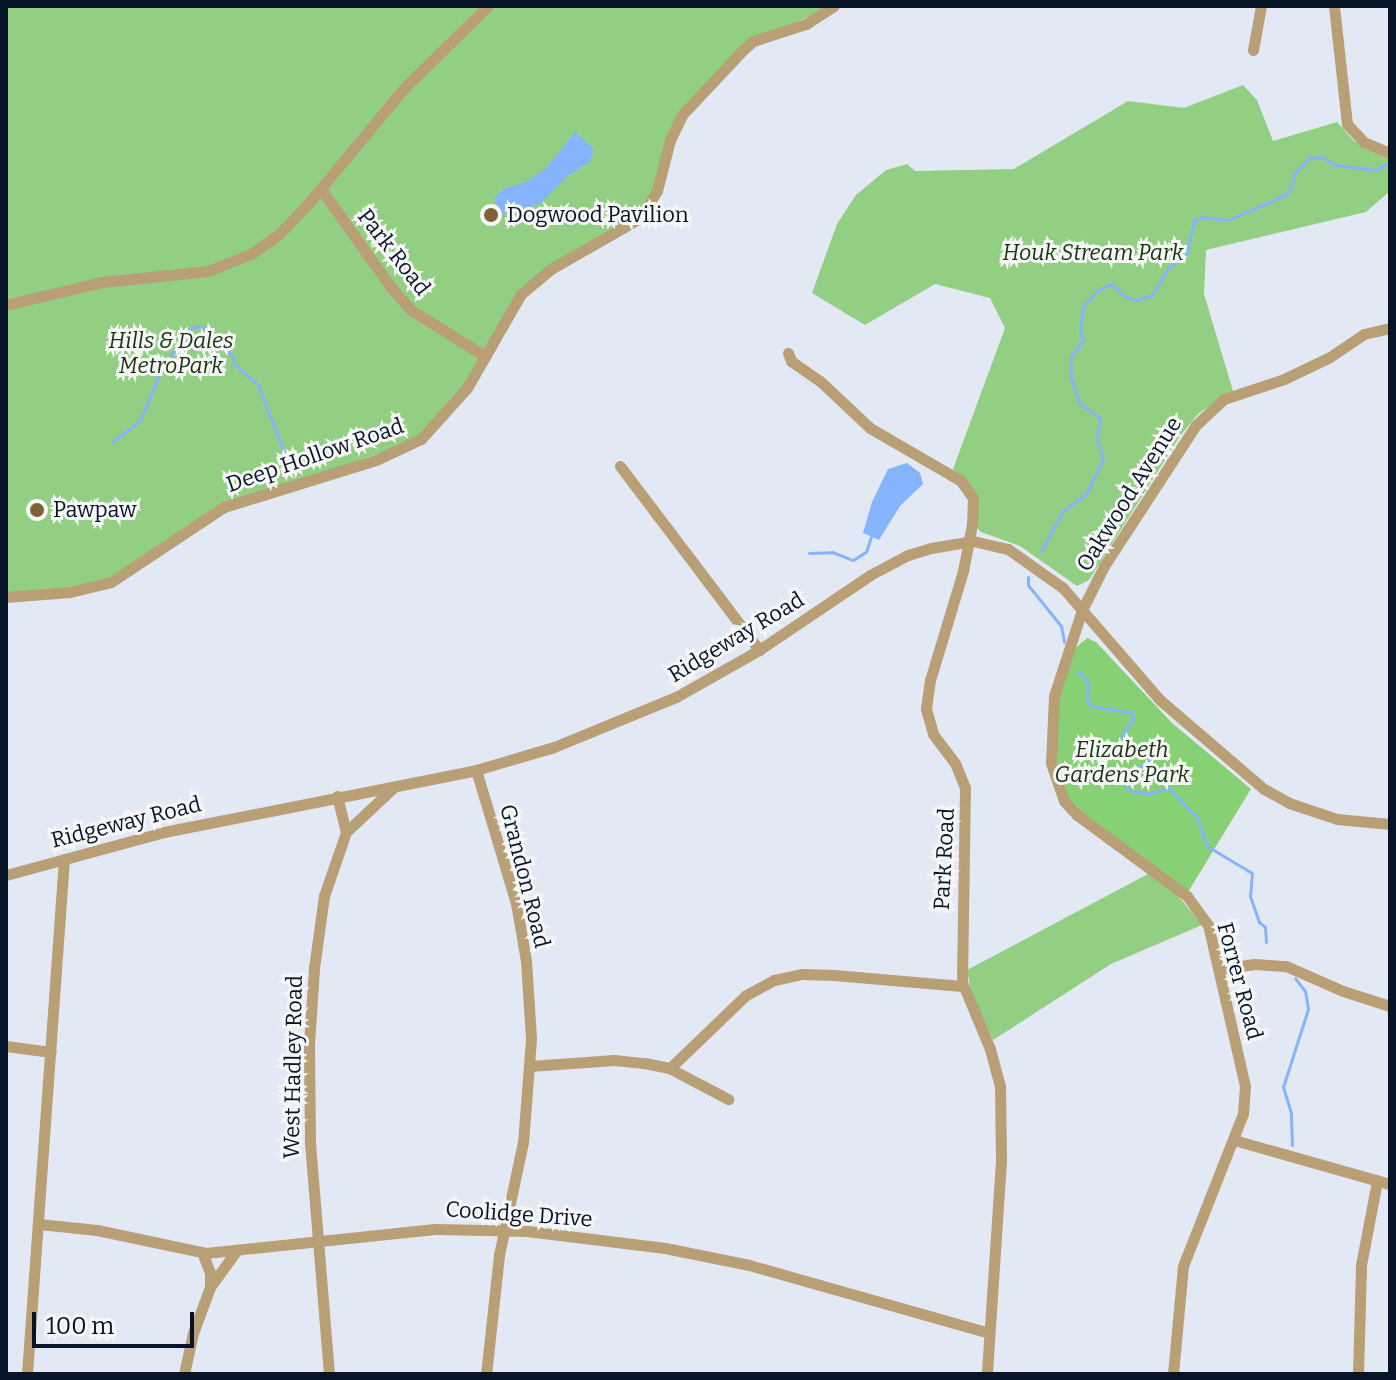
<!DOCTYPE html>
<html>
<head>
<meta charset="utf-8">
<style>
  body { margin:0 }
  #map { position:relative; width:1396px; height:1380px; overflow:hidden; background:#e2e9f5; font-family:Bitter,serif }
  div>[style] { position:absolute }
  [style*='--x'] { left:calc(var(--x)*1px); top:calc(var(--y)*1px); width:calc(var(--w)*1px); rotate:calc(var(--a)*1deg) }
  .green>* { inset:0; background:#92cf83 }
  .forest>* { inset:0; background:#87d074 }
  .water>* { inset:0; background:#86b4fc }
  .stream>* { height:3px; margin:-1.5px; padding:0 1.5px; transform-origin:1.5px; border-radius:1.5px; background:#86b4fc }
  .minor>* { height:11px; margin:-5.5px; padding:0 5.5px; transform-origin:5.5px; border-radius:5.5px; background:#b99f75 }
  .dots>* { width:22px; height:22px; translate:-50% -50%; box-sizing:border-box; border:4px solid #f6f6f6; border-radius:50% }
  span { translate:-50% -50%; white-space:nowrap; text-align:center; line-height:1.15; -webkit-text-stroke:6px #f6f6f6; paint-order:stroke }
  .poi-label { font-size:22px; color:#071428 }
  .left { translate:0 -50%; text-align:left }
  .street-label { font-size:22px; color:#071428 }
  .park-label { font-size:22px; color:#183410; font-style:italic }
  .frame { position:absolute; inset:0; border:8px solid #071428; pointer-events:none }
  .scale { position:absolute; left:32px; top:1312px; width:162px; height:36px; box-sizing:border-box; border:4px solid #071428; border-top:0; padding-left:10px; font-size:24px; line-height:28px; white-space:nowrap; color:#071428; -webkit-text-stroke:6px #f6f6f6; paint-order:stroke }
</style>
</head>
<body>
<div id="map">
  <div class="green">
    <div style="clip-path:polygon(6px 6px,834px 6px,753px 41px,682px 115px,651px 204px,535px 281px,478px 367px,421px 439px,245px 499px,111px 582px,6px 597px)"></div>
    <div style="clip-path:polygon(1243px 85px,1257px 100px,1273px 141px,1337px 122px,1354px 141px,1390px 158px,1390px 191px,1366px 212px,1206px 250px,1204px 294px,1233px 391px,1199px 413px,1180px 436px,1089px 580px,1077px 586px,1020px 546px,981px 532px,977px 528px,977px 498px,953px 469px,1005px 328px,990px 298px,935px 284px,865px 325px,812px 293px,837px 224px,856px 195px,886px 170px,907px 164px,915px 171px,1014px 169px,1128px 101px,1184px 108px)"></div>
    <div style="clip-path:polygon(1148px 874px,1175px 892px,1202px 925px,1111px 964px,993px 1040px,972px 995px,967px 970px)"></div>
  </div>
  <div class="forest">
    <div style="clip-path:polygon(1087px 638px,1096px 642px,1172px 723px,1251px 789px,1188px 892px,1086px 817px,1062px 791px,1055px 756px,1059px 692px,1072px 651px)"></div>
  </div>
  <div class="water">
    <div style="clip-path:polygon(575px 132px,594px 149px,590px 162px,568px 176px,540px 204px,501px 214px,494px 198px,503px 189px,526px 182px,546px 168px)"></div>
    <div style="clip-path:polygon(907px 463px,920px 473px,923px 484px,900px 506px,879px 540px,863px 533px,872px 502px,888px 469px)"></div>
  </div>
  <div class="stream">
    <div style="--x:112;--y:442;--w:35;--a:-37"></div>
    <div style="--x:140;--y:421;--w:60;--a:-67.3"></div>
    <div style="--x:163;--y:366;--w:47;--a:-53.6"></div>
    <div style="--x:191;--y:328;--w:7;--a:-16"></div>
    <div style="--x:198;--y:326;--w:16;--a:27"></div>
    <div style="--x:212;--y:333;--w:30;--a:48"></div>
    <div style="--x:232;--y:355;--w:9;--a:77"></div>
    <div style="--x:234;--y:364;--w:32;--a:41"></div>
    <div style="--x:258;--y:385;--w:72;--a:68.8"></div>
    <div style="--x:1041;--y:551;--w:46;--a:-61.2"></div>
    <div style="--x:1063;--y:511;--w:29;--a:-36"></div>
    <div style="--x:1086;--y:494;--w:39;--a:-64"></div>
    <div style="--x:1103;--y:459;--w:21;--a:-107"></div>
    <div style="--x:1097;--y:439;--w:21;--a:-82"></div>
    <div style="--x:1100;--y:418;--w:24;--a:-145"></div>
    <div style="--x:1080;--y:404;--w:28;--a:-109"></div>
    <div style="--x:1071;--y:378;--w:22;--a:-90"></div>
    <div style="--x:1071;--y:356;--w:19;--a:-51"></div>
    <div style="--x:1083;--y:341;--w:11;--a:-105"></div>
    <div style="--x:1080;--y:330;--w:24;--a:-83"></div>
    <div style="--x:1083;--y:306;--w:22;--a:-47"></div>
    <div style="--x:1098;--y:290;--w:14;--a:-25"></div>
    <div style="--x:1111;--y:284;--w:20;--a:41"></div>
    <div style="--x:1126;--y:297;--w:11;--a:15"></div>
    <div style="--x:1137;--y:300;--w:16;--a:-18"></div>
    <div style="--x:1152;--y:295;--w:31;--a:-59"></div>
    <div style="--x:1168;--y:268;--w:22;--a:-34"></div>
    <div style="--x:1186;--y:256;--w:37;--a:-77"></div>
    <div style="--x:1194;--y:220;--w:9;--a:-18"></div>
    <div style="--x:1203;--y:217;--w:25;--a:7"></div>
    <div style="--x:1228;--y:220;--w:60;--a:-23.6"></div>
    <div style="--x:1283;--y:196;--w:9;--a:-41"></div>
    <div style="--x:1290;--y:190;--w:18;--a:-74"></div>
    <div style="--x:1295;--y:173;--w:21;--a:-47"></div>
    <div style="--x:1309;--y:158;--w:13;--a:-4"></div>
    <div style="--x:1322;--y:157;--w:16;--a:30"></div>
    <div style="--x:1336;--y:165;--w:40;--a:7.1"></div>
    <div style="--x:1376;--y:170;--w:16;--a:-30"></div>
    <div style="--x:809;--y:553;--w:23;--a:-2"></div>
    <div style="--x:832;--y:552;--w:22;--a:21"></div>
    <div style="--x:853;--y:560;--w:15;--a:-32"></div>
    <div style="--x:866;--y:552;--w:16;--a:-72"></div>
    <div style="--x:1028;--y:577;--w:8;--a:90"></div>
    <div style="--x:1028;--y:585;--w:53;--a:51.2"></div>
    <div style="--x:1061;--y:626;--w:16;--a:79"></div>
    <div style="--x:1077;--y:671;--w:13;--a:42"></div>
    <div style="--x:1087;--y:680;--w:21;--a:90"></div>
    <div style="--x:1087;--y:701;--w:7;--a:45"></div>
    <div style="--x:1092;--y:706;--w:41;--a:9.9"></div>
    <div style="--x:1132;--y:713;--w:7;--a:82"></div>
    <div style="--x:1133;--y:720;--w:19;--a:126"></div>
    <div style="--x:1122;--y:735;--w:10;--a:66"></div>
    <div style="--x:1126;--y:744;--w:8;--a:40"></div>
    <div style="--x:1132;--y:749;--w:23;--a:5"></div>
    <div style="--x:1155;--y:751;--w:9;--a:111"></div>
    <div style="--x:1152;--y:759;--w:35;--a:149"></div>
    <div style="--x:1122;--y:777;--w:13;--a:67"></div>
    <div style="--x:1127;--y:789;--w:20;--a:15"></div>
    <div style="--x:1146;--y:794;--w:24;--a:-15"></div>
    <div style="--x:1169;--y:788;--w:41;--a:47"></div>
    <div style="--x:1197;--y:818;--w:30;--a:70"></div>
    <div style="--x:1207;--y:846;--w:52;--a:31"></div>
    <div style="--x:1252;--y:873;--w:23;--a:95"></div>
    <div style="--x:1250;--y:896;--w:28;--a:71"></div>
    <div style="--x:1259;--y:922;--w:8;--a:40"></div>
    <div style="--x:1265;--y:927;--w:15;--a:86"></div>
    <div style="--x:1292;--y:1145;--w:32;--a:-92"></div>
    <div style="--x:1291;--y:1113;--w:27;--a:-107"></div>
    <div style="--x:1283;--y:1087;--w:82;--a:-72.2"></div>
    <div style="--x:1308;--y:1009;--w:18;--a:-99"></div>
    <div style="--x:1305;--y:991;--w:16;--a:-128"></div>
  </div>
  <div class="minor">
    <div style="--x:1334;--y:6;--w:119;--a:83.7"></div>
    <div style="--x:1347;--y:124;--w:25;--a:47"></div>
    <div style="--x:1364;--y:142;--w:28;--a:23"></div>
    <div style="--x:1253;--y:50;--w:45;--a:-79.7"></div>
    <div style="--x:321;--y:189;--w:119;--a:54.6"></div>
    <div style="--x:390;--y:286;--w:32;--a:49"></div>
    <div style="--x:411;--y:310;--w:87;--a:31.9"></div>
    <div style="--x:6;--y:305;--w:99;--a:-13.5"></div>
    <div style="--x:102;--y:282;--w:107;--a:-5.9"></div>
    <div style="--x:208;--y:271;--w:46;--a:-21.6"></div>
    <div style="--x:251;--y:254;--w:33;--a:-35"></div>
    <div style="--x:278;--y:235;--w:42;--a:-46"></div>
    <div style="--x:307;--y:205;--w:153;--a:-50.3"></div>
    <div style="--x:405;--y:87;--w:116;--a:-44.3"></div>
    <div style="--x:788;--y:353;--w:9;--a:69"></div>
    <div style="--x:791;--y:361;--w:35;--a:35"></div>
    <div style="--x:820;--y:381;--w:69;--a:43.2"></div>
    <div style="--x:870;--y:428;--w:105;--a:30.2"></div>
    <div style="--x:961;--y:481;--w:21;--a:55"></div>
    <div style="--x:973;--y:498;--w:26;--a:92"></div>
    <div style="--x:972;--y:524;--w:48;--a:100.8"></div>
    <div style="--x:963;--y:571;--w:114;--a:106.8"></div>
    <div style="--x:930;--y:680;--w:29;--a:98"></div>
    <div style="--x:926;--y:709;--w:26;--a:74"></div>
    <div style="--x:933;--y:734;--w:36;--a:53"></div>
    <div style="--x:955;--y:763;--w:27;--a:68"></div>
    <div style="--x:965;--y:788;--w:194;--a:90.9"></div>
    <div style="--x:962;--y:982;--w:73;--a:67.3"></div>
    <div style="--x:990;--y:1049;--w:38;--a:75"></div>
    <div style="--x:1000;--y:1086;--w:75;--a:89.2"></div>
    <div style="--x:1001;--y:1161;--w:213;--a:93.8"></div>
    <div style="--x:620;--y:466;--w:231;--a:52.9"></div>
    <div style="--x:6;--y:597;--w:64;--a:-4.5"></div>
    <div style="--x:70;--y:592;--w:42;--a:-13.7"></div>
    <div style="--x:111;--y:582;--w:136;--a:-33.6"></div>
    <div style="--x:224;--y:507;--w:159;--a:-17.2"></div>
    <div style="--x:376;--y:460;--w:50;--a:-25"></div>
    <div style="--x:421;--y:439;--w:69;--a:-48"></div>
    <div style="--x:467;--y:388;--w:108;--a:-60.1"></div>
    <div style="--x:521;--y:294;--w:39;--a:-40"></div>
    <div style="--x:551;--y:269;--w:103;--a:-29.8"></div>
    <div style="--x:640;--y:218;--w:32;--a:-58"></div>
    <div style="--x:657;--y:191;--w:53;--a:-75.7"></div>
    <div style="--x:670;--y:140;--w:28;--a:-64"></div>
    <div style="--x:682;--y:115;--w:88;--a:-46.8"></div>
    <div style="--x:742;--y:51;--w:15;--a:-42"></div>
    <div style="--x:753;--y:41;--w:56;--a:-17.8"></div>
    <div style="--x:806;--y:24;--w:33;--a:-33"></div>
    <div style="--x:476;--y:770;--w:139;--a:73.3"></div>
    <div style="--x:516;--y:903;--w:59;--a:80.2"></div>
    <div style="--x:526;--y:961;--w:78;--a:86.3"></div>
    <div style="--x:531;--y:1039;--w:103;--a:94.4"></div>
    <div style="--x:523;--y:1142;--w:116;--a:102"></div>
    <div style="--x:499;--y:1255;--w:120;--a:96.2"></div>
    <div style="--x:337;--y:796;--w:37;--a:76"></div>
    <div style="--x:6;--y:875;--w:164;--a:-15.2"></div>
    <div style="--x:164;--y:832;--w:318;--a:-11.2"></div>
    <div style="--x:476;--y:770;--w:81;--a:-16.4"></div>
    <div style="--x:554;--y:747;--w:132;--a:-22.3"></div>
    <div style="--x:676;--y:697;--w:95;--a:-29.5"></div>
    <div style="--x:759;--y:650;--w:134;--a:-34"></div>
    <div style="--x:870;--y:575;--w:43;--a:-27.8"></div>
    <div style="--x:908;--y:555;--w:24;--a:-17"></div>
    <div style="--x:931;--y:548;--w:43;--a:-9.5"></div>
    <div style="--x:973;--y:541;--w:36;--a:13"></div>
    <div style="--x:1008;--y:549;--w:67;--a:35.3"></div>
    <div style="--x:1063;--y:588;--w:148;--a:49.1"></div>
    <div style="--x:1160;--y:700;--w:137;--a:40.6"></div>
    <div style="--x:1264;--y:789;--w:29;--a:29"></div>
    <div style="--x:1289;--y:803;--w:51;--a:18.4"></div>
    <div style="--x:1337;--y:819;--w:53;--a:5.4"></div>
    <div style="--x:1219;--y:969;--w:36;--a:-8"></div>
    <div style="--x:1255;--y:964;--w:31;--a:4"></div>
    <div style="--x:1286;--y:966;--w:62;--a:23.7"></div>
    <div style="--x:1343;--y:991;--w:49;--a:17.7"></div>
    <div style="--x:6;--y:1046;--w:45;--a:7.6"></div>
    <div style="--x:530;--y:1066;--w:84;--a:-4.1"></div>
    <div style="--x:614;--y:1060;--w:30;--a:6"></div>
    <div style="--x:644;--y:1063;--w:25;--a:11"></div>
    <div style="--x:669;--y:1068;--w:67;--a:27.7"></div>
    <div style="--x:670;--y:1068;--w:105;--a:-43.8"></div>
    <div style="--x:746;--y:995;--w:32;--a:-28"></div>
    <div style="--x:774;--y:980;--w:29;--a:-12"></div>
    <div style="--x:802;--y:974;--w:32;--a:2"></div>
    <div style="--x:834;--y:975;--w:128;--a:4.9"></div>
    <div style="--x:1234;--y:1140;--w:162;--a:15.8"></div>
    <div style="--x:39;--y:1224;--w:58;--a:5.9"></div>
    <div style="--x:97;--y:1230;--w:111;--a:11.9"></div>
    <div style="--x:206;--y:1253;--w:230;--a:-6"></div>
    <div style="--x:435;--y:1229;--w:92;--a:1.2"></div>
    <div style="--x:527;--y:1231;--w:139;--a:7"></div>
    <div style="--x:665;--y:1248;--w:86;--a:11.4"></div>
    <div style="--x:749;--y:1265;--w:249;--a:15.8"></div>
    <div style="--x:202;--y:1252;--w:22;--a:69"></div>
    <div style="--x:210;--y:1273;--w:13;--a:90"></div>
    <div style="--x:27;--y:1374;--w:516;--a:-85.89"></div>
    <div style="--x:184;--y:1374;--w:42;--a:-77.6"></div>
    <div style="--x:193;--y:1333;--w:49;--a:-69.7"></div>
    <div style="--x:210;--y:1287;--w:46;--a:-53.9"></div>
    <div style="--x:329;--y:1374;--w:234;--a:-94.7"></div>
    <div style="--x:310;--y:1141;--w:97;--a:-90.6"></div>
    <div style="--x:309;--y:1044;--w:76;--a:-86.2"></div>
    <div style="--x:314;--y:968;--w:73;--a:-82.1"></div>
    <div style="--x:324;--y:896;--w:68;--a:-71"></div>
    <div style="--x:346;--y:832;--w:64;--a:-43.1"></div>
    <div style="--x:1173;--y:1374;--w:108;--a:-84.7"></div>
    <div style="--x:1183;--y:1266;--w:163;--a:-68.5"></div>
    <div style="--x:1243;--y:1114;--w:28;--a:-86"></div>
    <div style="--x:1245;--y:1086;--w:165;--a:-102.9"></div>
    <div style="--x:1208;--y:925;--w:36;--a:-126"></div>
    <div style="--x:1187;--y:896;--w:137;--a:-143.6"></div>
    <div style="--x:1077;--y:815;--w:19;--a:-133"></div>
    <div style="--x:1064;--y:801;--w:40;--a:-108.9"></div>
    <div style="--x:1051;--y:763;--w:67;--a:-87.4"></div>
    <div style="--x:1054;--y:696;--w:90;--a:-72"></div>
    <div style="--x:1082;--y:610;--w:49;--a:-63.4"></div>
    <div style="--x:1104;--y:566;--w:168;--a:-56.9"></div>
    <div style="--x:1196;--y:425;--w:38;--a:-43"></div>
    <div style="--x:1224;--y:399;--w:63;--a:-18.4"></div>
    <div style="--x:1284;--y:379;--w:51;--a:-25.6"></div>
    <div style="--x:1330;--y:357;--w:41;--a:-34.1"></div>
    <div style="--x:1364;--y:334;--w:27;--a:-13"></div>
    <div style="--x:1358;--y:1374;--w:109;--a:-88.4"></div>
    <div style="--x:1361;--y:1265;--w:86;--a:-79.2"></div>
  </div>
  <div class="dots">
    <div style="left:491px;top:215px;background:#7d6234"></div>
    <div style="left:37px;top:510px;background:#7d6234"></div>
  </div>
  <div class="poi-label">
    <span class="left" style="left:507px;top:215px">Dogwood Pavilion</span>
    <span class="left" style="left:53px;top:510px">Pawpaw</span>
  </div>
  <div class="street-label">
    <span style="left:394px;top:252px;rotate:52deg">Park Road</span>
    <span style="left:315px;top:455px;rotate:-19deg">Deep Hollow Road</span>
    <span style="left:1129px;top:494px;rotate:-58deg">Oakwood Avenue</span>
    <span style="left:736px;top:637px;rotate:-31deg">Ridgeway Road</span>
    <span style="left:126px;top:822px;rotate:-14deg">Ridgeway Road</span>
    <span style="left:944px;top:859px;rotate:-87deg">Park Road</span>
    <span style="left:525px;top:876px;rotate:76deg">Grandon Road</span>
    <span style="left:1240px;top:981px;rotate:75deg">Forrer Road</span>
    <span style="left:293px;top:1067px;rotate:-89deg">West Hadley Road</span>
    <span style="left:519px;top:1214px;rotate:4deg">Coolidge Drive</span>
  </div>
  <div class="park-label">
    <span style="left:1093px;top:253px">Houk Stream Park</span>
    <span style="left:171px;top:353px">Hills &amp; Dales<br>MetroPark</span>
    <span style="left:1122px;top:762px">Elizabeth<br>Gardens Park</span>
  </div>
  <div class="frame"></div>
  <div class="scale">100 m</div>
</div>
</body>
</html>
